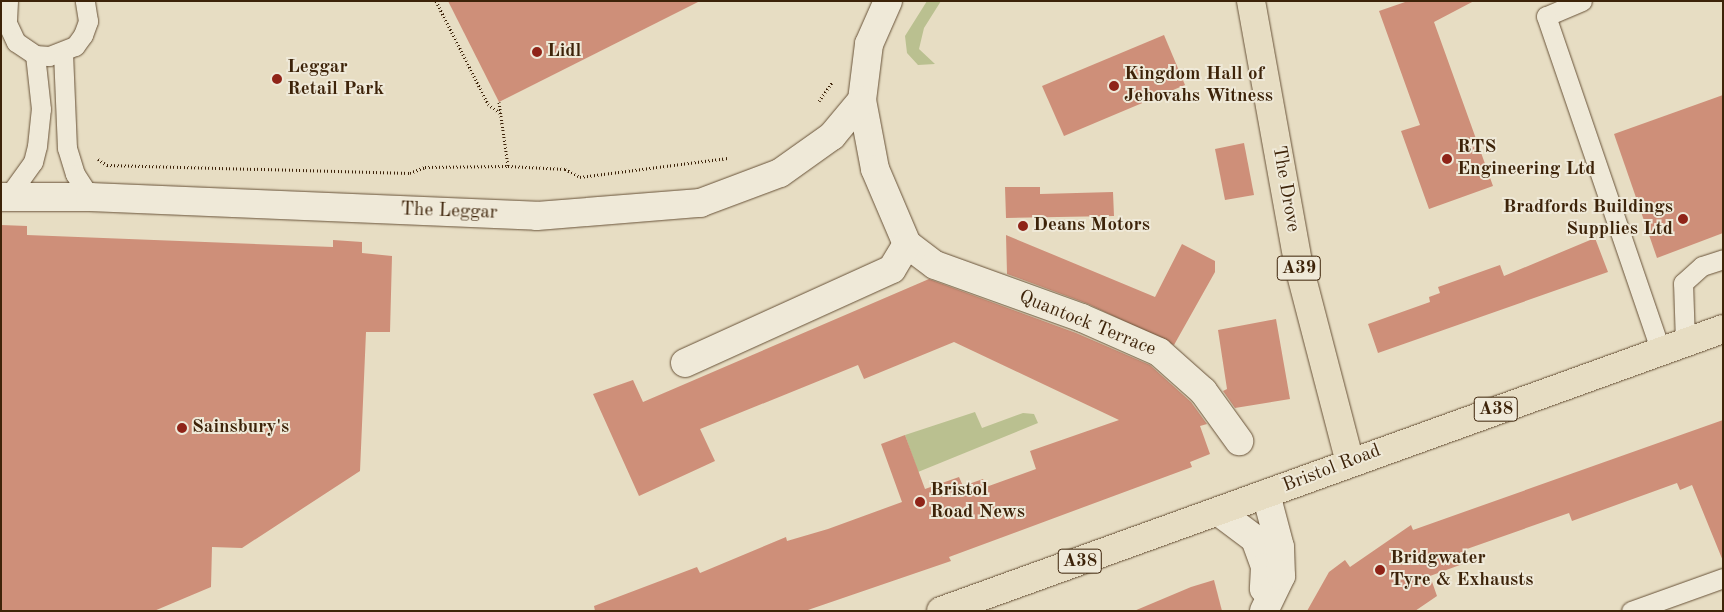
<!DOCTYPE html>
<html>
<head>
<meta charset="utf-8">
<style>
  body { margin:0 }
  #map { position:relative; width:1724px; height:612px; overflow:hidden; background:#e7ddc3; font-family:"Old Standard TT",serif }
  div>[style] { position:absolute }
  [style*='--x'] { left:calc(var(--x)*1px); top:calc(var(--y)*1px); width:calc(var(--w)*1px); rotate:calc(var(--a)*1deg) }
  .green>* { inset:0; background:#bac090 }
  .building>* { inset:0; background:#ce8f79 }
  .path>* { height:3px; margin-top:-1.5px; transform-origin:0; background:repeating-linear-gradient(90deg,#3d2309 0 1px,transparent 0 3.5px) }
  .roads { filter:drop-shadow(0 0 1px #685238) drop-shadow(0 0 1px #685238) }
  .lane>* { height:19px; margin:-9.5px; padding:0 9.5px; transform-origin:9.5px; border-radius:9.5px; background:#efe9d8 }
  .street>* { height:28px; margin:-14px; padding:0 14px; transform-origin:14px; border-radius:14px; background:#efe9d8 }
  .primary>* { height:28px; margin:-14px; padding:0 14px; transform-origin:14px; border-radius:14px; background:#e7ddc3 }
  .dots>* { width:14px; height:14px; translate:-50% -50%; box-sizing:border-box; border:2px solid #efe9d8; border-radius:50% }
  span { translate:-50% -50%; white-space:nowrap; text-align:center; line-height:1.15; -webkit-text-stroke:4px #efe9d8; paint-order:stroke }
  .shield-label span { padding:1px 4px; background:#efe9d8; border:1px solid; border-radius:4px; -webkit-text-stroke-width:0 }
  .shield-label { font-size:18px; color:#3d2309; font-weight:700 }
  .poi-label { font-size:19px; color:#3d2309; font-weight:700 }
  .left { translate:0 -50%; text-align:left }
  .right { translate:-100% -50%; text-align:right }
  .street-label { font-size:19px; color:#3d2309 }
  .frame { position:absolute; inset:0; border:2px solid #3d2309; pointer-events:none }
</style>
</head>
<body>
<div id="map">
  <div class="green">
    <div style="clip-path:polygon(927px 1px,941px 1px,924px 28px,919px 49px,935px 64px,918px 65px,907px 53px,905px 36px)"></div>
    <div style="clip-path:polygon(975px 412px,982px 428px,1023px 413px,1034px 414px,1038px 423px,918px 472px,905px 435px)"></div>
  </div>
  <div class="building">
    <div style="clip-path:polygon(448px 1px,700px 1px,499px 102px)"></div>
    <div style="clip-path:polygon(1408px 1px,1474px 1px,1434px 22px,1493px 186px,1429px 209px,1401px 131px,1420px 125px,1379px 11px)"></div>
    <div style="clip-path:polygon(1164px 35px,1185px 85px,1064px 136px,1042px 86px)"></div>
    <div style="clip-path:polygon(1723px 95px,1723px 233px,1657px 258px,1614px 134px)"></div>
    <div style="clip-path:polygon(1244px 143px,1254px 195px,1225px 200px,1215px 149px)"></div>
    <div style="clip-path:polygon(1005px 187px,1040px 187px,1040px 194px,1113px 192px,1114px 216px,1006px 218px)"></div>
    <div style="clip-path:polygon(1px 225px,27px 226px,27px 235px,333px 247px,333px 240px,362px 242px,362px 253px,392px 256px,390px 332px,366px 332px,360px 471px,242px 548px,212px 547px,211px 587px,154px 611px,1px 611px)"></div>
    <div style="clip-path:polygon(1006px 235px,1155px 297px,1182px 244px,1215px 261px,1215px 272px,1174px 345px,1088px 304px,1007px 274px)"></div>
    <div style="clip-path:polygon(1595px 238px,1608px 272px,1378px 353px,1368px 324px,1430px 302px,1429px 297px,1440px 293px,1438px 287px,1500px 265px,1504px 276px)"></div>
    <div style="clip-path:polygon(929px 279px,1076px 333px,1150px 365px,1191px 402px,1207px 424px,1200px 426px,1210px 454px,1190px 462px,1192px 467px,949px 557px,951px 561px,805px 611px,595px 611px,594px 606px,697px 567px,700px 573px,786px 537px,787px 541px,828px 529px,902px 502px,881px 444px,905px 435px,925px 489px,959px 477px,963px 486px,983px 479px,986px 487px,1036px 469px,1030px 451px,1119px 420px,954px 342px,864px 379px,858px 365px,700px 429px,715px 461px,639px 496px,593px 394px,633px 380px,643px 402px)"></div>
    <div style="clip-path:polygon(1276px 319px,1290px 399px,1235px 408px,1223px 391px,1227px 389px,1218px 330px)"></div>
    <div style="clip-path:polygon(1723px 420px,1723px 561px,1692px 485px,1680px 490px,1677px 483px,1572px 521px,1569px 513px,1464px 550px,1468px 562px,1430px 576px,1437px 596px,1415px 611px,1307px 611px,1329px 572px,1345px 560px,1350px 567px,1411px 525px,1413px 530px)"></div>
    <div style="clip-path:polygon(1214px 580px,1222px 611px,1134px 611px,1191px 587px)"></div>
  </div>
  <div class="path">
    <div style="--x:436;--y:1;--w:115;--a:63.2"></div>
    <div style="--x:488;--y:104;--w:15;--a:37"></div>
    <div style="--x:819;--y:101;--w:24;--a:-55"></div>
    <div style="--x:499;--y:102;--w:65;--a:82"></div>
    <div style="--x:98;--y:159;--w:11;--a:34"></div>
    <div style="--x:107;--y:165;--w:303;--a:1.5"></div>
    <div style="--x:410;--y:173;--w:16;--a:-22"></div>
    <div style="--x:425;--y:167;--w:83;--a:-0.7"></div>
    <div style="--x:508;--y:166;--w:57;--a:3"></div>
    <div style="--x:565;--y:169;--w:17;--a:28"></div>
    <div style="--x:580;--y:177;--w:149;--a:-7.3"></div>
  </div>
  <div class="roads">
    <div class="lane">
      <div style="--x:8;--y:1;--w:22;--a:93"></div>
      <div style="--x:7;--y:23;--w:21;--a:65"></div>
      <div style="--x:16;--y:42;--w:23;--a:34"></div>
      <div style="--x:35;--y:55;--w:14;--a:4"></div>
      <div style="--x:49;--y:56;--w:28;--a:-21"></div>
      <div style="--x:75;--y:46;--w:14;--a:-54"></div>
      <div style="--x:83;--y:35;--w:15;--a:-70"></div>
      <div style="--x:88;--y:21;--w:20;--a:-99"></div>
      <div style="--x:1582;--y:1;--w:39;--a:157"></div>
      <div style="--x:1546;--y:16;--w:354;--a:71.1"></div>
      <div style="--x:63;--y:53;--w:95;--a:87.6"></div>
      <div style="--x:67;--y:148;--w:27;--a:73"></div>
      <div style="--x:75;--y:174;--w:27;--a:57"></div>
      <div style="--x:7;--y:198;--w:44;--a:-54.2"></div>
      <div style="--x:33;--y:162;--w:16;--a:-76"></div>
      <div style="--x:37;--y:146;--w:37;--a:-84"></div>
      <div style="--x:41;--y:109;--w:54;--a:-96.3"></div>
      <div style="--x:1685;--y:342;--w:59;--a:-91.9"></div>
      <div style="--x:1683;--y:283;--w:25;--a:-42"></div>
      <div style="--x:1702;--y:266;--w:22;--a:-18"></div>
      <div style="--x:1631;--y:611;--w:98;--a:-19.7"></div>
    </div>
    <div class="street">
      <div style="--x:888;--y:1;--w:47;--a:113.8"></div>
      <div style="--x:869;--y:44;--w:56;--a:97.1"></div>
      <div style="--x:862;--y:100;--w:70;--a:79.3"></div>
      <div style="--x:875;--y:169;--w:82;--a:66.9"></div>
      <div style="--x:907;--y:244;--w:35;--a:37"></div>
      <div style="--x:935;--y:265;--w:156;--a:19.8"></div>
      <div style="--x:1082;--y:318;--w:84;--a:23.8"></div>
      <div style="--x:1159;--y:352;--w:59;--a:41.6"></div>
      <div style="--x:1203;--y:391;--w:62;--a:54.2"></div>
      <div style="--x:1;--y:197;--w:89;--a:0"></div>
      <div style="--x:90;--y:197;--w:447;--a:2.4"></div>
      <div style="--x:537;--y:216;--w:164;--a:-4.6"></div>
      <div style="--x:700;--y:203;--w:85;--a:-20.6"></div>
      <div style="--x:780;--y:173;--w:64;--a:-35.4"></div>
      <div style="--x:832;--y:136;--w:47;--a:-50.2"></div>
      <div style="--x:685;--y:363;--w:227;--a:-24.4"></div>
      <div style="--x:892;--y:269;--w:29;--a:-59"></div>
      <div style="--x:1219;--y:512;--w:45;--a:36.9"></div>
      <div style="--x:1255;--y:539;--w:30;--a:70"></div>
      <div style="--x:1265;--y:567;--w:22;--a:93"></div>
      <div style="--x:1264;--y:611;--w:39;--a:-64"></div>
      <div style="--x:1281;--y:576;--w:29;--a:-92"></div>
      <div style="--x:1280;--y:547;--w:55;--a:-104.8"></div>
    </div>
    <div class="primary">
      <div style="--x:1251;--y:1;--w:266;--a:79.8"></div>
      <div style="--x:1298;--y:263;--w:206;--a:75.4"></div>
      <div style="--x:941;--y:611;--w:831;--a:-19.83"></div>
    </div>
  </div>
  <div class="dots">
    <div style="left:537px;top:52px;background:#8f2418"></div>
    <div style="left:277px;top:79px;background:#8f2418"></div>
    <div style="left:1114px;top:86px;background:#8f2418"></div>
    <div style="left:1447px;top:159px;background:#8f2418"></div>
    <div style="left:1683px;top:219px;background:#8f2418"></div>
    <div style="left:1023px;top:226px;background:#8f2418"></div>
    <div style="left:182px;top:428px;background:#8f2418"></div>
    <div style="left:920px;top:502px;background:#8f2418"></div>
    <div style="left:1380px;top:570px;background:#8f2418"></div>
  </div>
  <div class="shield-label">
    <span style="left:1299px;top:268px">A39</span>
    <span style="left:1496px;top:409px">A38</span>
    <span style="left:1080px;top:561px">A38</span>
  </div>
  <div class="poi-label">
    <span class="left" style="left:547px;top:52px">Lidl</span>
    <span class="left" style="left:287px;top:79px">Leggar<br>Retail Park</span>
    <span class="left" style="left:1124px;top:86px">Kingdom Hall of<br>Jehovahs Witness</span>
    <span class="left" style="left:1457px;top:159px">RTS<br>Engineering Ltd</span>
    <span class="right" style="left:1673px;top:219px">Bradfords Buildings<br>Supplies Ltd</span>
    <span class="left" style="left:1033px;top:226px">Deans Motors</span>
    <span class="left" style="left:192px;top:428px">Sainsbury's</span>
    <span class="left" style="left:930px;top:502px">Bristol<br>Road News</span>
    <span class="left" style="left:1390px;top:570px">Bridgwater<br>Tyre &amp; Exhausts</span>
  </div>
  <div class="street-label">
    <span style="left:1285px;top:189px;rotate:80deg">The Drove</span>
    <span style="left:449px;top:212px;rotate:2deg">The Leggar</span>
    <span style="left:1087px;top:324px;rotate:22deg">Quantock Terrace</span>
    <span style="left:1332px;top:469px;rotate:-21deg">Bristol Road</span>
  </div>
  <div class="frame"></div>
</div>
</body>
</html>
